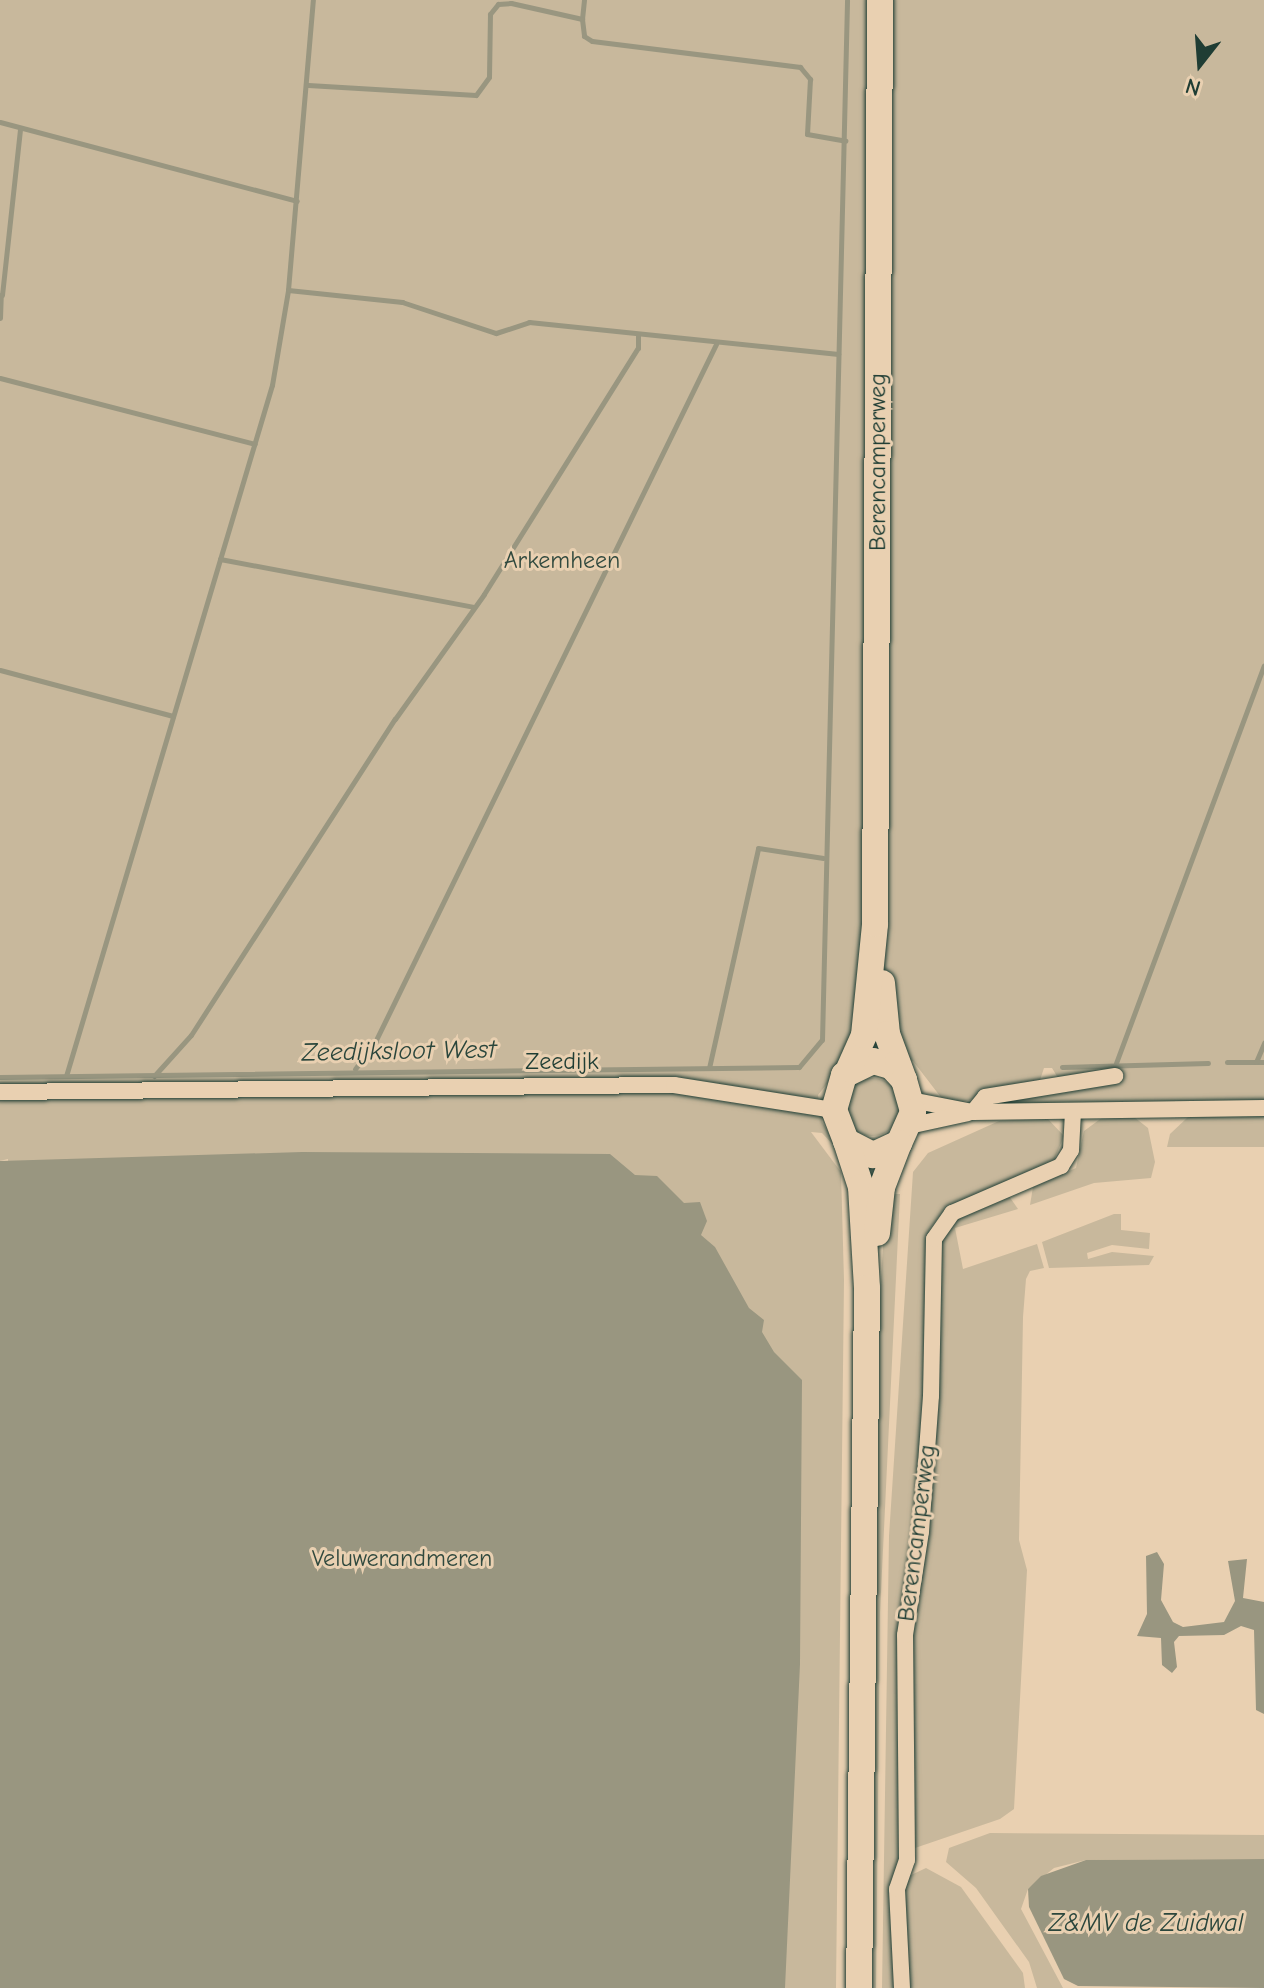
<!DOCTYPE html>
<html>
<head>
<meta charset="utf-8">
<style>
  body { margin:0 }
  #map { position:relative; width:1264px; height:1988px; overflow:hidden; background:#e9d0b1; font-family:"Comic Neue",sans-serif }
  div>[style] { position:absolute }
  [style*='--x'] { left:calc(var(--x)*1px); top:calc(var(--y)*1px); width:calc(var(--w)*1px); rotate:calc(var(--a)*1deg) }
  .green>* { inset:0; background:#c8b89c }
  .round { border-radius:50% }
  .water>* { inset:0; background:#999680 }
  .stream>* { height:5px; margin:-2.5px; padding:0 2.5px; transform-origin:2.5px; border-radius:2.5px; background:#999680 }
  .roads { filter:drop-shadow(0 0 2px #1f3d34) drop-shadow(0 0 2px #1f3d34) }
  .street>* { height:16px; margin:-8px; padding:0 8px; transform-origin:8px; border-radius:8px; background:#e9d0b1 }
  .primary>* { height:26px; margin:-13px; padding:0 13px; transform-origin:13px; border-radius:13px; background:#e9d0b1 }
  span { translate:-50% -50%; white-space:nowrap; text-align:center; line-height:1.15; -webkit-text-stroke:6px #e9d0b1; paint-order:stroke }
  .street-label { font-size:24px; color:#1f3d34 }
  .park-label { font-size:24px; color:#30493e }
  .water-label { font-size:26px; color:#2b463c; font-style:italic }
  .north { position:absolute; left:1160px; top:24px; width:80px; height:80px; -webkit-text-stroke:6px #e9d0b1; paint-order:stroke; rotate:197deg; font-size:22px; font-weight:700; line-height:32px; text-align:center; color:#1f3d34 }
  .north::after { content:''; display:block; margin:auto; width:28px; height:36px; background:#1f3d34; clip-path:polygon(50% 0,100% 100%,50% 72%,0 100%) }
</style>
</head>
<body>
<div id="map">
  <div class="green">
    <div style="clip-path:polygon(0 0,1264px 0,1264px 1102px,991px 1104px,1058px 1078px,1052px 1068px,1044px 1068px,1040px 1080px,959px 1103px,943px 1100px,913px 1061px,844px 1062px,818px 1095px,822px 1122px,841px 1153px,822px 1133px,811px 1132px,841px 1172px,844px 1280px,836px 1988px,0 1988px,8px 1159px,0 1161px)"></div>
    <div class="round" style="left:843px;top:1078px;width:58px;height:58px"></div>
    <div style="clip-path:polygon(1264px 1114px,1264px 1147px,1167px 1147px,1170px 1134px,1188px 1117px)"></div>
    <div style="clip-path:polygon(1103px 1117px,1134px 1117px,1148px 1128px,1155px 1162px,1151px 1178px,1094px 1183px,1030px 1205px,1033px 1187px,1076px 1168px,1084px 1131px)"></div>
    <div style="clip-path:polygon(1047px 1118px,1064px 1136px,1054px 1160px,945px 1209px,929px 1230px,925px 1395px,915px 1532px,899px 1634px,901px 1859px,891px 1889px,897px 1988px,882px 1988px,889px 1536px,913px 1172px,928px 1153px,999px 1121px)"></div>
    <div style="clip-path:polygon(886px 1194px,900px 1194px,880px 1613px,876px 1988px,868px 1988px,878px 1334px)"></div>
    <div style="clip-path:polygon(1009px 1196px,1018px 1209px,955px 1228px,963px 1269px,1037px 1244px,1044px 1268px,1030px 1271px,1026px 1279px,1023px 1317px,1019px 1540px,1027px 1570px,1014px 1809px,1000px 1819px,915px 1848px,911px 1635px,939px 1245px,952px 1221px)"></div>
    <div style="clip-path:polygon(1114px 1214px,1121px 1214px,1121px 1230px,1150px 1233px,1149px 1249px,1112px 1245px,1087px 1253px,1088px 1259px,1112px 1252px,1154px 1256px,1149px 1265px,1049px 1268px,1042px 1242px)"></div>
    <div style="clip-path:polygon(990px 1833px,1264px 1835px,1264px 1859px,1086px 1860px,1054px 1868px,1028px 1889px,1021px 1909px,1063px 1988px,1037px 1988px,1029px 1962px,976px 1888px,946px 1862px,949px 1848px)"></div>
    <div style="clip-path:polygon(926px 1868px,961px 1887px,1023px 1973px,1025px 1988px,909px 1988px,903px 1889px,909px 1876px)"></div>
  </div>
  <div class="water">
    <div style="clip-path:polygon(302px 1152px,610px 1154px,635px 1175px,657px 1176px,684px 1203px,700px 1202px,707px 1221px,701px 1235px,715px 1247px,749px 1308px,764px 1320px,762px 1332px,774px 1352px,802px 1380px,800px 1664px,785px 1988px,0 1988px,0 1161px)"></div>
    <div style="clip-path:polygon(1157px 1552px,1164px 1564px,1161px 1600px,1173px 1622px,1183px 1627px,1224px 1622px,1235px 1601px,1228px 1561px,1247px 1559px,1243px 1598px,1264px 1602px,1264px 1714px,1256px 1710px,1254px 1630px,1241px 1626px,1224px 1635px,1179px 1636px,1174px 1642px,1177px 1667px,1172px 1673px,1162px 1665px,1161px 1638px,1137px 1636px,1147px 1614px,1146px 1556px)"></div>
    <div style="clip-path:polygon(1264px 1859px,1264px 1988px,1078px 1986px,1064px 1979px,1029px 1907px,1028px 1889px,1041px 1876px,1086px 1860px)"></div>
  </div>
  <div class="stream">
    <div style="--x:582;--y:19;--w:19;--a:-84"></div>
    <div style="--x:308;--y:85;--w:168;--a:3.4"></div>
    <div style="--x:476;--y:95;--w:22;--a:-54"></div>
    <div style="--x:489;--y:77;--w:63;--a:-89.1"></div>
    <div style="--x:490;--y:14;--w:13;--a:-51"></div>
    <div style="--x:498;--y:4;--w:13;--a:-4"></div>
    <div style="--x:511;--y:3;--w:73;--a:12.7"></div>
    <div style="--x:582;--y:19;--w:17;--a:83"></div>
    <div style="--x:584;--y:36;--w:9;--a:32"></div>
    <div style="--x:592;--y:41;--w:210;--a:7.1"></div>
    <div style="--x:800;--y:67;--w:16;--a:50"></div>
    <div style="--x:810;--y:79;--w:55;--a:93.1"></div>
    <div style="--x:807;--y:134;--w:39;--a:10"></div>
    <div style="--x:0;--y:122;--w:307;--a:14.9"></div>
    <div style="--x:288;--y:290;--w:115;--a:6"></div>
    <div style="--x:402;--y:302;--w:99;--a:18.3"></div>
    <div style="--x:496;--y:333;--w:35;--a:-18"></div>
    <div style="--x:529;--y:322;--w:311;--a:5.9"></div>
    <div style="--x:2;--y:295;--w:168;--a:-83.8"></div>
    <div style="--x:0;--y:318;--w:23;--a:-88"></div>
    <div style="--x:0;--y:378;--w:263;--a:14.5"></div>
    <div style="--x:220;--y:559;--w:258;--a:10.7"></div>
    <div style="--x:0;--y:670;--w:179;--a:14.9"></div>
    <div style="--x:1227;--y:1062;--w:37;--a:0"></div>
    <div style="--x:1256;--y:1062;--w:21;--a:-67"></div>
    <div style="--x:1116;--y:1063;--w:424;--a:-69.6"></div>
    <div style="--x:1062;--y:1067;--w:146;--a:-1.6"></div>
    <div style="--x:709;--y:1068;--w:225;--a:-77.4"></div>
    <div style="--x:758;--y:848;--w:66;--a:8.7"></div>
    <div style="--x:355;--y:1069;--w:34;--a:-53"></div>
    <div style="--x:375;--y:1042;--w:777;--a:-63.96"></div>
    <div style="--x:66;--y:1076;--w:721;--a:-73.4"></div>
    <div style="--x:272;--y:385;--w:96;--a:-80.4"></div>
    <div style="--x:288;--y:290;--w:291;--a:-85.1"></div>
    <div style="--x:154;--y:1076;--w:55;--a:-47.9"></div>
    <div style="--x:191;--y:1035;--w:376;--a:-57.2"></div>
    <div style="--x:395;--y:719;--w:153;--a:-54.5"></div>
    <div style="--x:484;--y:594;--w:290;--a:-58"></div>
    <div style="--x:638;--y:348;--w:12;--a:-90"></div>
    <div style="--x:0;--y:1077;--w:799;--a:-0.72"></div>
    <div style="--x:799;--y:1067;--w:35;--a:-50"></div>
    <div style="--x:822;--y:1040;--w:1040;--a:-88.62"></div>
  </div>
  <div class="roads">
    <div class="street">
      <div style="--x:0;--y:1092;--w:674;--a:-0.6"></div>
      <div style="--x:674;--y:1085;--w:162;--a:8.9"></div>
      <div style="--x:911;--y:1100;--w:63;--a:11"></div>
      <div style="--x:973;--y:1112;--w:291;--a:-0.8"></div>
      <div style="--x:973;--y:1112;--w:19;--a:-51"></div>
      <div style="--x:985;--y:1097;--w:132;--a:-9.2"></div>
      <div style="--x:909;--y:1126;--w:60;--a:-12.4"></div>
      <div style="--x:902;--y:1988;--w:99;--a:-92.9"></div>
      <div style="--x:897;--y:1889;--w:31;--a:-71"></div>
      <div style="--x:907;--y:1860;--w:225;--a:-90.5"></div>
      <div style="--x:905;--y:1635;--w:104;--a:-81.2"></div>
      <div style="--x:921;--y:1532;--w:136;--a:-85.8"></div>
      <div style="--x:931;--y:1396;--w:157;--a:-88.9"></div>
      <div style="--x:934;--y:1239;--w:32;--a:-55"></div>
      <div style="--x:952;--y:1213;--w:119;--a:-23.3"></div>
      <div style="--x:1061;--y:1166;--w:19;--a:-58"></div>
      <div style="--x:1071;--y:1150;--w:39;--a:-87"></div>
    </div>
    <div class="primary">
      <div style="--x:882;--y:983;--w:51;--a:84.4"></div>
      <div style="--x:887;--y:1034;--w:49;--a:69.7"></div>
      <div style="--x:873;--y:1061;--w:19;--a:16"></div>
      <div style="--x:891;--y:1066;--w:19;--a:47"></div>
      <div style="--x:904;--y:1080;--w:33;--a:74"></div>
      <div style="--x:913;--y:1112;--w:34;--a:114"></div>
      <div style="--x:899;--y:1143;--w:29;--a:155"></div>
      <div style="--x:873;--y:1155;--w:30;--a:-153"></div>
      <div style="--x:846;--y:1141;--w:33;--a:-111"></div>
      <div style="--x:834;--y:1110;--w:36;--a:-74"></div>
      <div style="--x:844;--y:1075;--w:32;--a:-26"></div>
      <div style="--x:849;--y:1069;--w:37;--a:-66"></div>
      <div style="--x:864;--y:1035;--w:112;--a:-84.3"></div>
      <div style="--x:875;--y:924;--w:924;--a:-89.69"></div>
      <div style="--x:846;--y:1141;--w:48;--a:71.9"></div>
      <div style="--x:861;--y:1187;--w:101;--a:86.6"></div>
      <div style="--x:867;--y:1288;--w:700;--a:90.65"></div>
      <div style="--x:877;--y:1233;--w:46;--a:-83.8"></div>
      <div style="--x:882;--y:1187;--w:47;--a:-68.9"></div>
    </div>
  </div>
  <div class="street-label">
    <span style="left:878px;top:462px;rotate:-90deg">Berencamperweg</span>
    <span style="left:562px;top:1062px">Zeedijk</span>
    <span style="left:917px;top:1533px;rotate:-83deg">Berencamperweg</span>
  </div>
  <div class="park-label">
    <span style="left:562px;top:561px">Arkemheen</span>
    <span style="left:402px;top:1559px">Veluwerandmeren</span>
  </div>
  <div class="water-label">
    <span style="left:399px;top:1052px;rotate:-1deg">Zeedijksloot West</span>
    <span style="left:1146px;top:1924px">Z&amp;MV de Zuidwal</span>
  </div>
  <div class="north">N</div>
</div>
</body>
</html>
